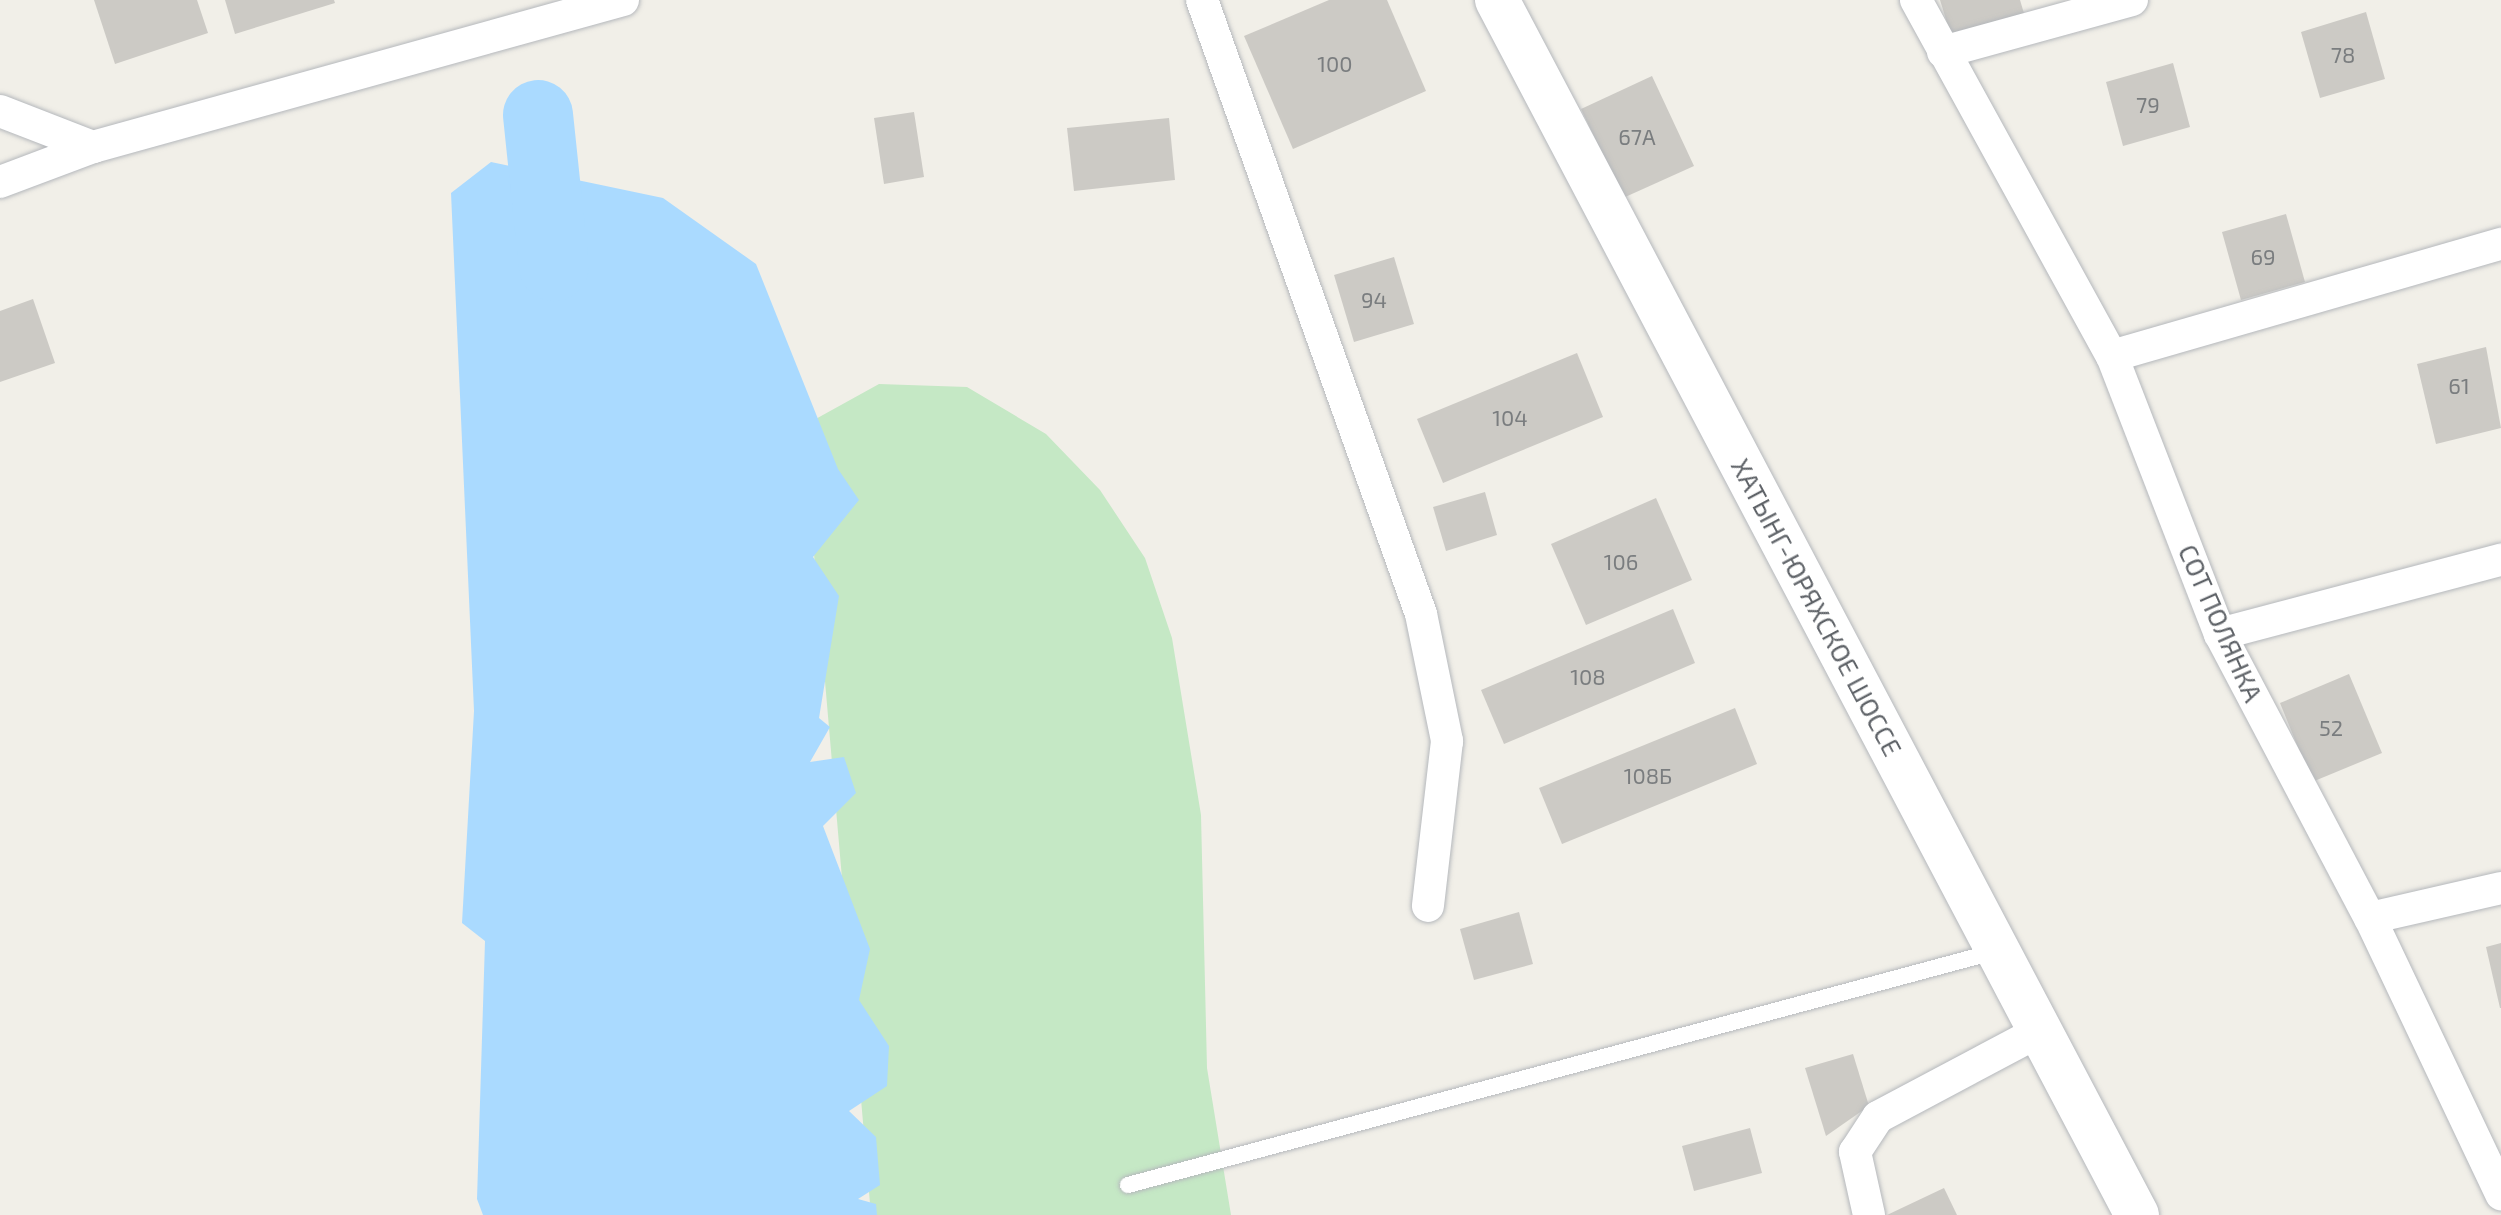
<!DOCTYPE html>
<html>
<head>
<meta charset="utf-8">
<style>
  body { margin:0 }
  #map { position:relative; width:2501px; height:1215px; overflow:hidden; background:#f1efe8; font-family:"Exo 2",sans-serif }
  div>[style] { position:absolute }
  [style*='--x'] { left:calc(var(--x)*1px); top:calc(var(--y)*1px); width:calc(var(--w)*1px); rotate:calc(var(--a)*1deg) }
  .green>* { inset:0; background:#c5e8c5 }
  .water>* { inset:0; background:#aadaff }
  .river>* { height:70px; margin:-35px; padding:0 35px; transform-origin:35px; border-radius:35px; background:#aadaff }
  .building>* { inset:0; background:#cccac5 }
  .roads { filter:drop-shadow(0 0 2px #b5b8bc) drop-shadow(0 0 2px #b5b8bc) }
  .lane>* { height:16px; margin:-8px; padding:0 8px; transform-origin:8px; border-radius:8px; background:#fff }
  .street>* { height:32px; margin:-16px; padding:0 16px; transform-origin:16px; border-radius:16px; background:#fff }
  .secondary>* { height:44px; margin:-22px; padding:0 22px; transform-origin:22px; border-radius:22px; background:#fff }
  span { translate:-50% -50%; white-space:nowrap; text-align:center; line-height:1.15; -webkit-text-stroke:6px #fff; paint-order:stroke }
  .number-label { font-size:22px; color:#7a7d7f }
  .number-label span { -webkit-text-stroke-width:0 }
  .street-label { font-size:26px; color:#5f6368 }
</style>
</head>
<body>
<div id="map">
  <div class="green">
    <div style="clip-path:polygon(879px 384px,967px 387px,1046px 434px,1100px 490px,1145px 558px,1172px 638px,1201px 815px,1207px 1068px,1231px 1215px,871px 1215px,803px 426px)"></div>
  </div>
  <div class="water">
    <div style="clip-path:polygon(491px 162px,663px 198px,756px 264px,838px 469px,859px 500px,813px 557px,839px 596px,819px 718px,830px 727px,810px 762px,844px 757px,856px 793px,823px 826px,870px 949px,859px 1000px,889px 1046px,887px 1086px,849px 1111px,876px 1137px,880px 1185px,858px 1199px,876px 1204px,877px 1215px,483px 1215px,477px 1199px,485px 941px,462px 923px,474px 711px,451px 193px)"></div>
  </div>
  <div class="river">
    <div style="--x:538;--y:115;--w:152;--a:84"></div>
  </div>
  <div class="building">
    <div style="clip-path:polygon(94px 0,197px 0,208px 33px,115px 64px)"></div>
    <div style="clip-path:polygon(225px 0,334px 0,335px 3px,235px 34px)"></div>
    <div style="clip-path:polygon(1329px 0,1387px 0,1426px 91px,1293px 149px,1244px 36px)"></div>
    <div style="clip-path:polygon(1940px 0,2020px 0,2026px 20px,1953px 42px)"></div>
    <div style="clip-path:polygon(2366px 12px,2385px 79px,2320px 98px,2301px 32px)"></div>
    <div style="clip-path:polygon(2173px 63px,2190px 127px,2123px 146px,2106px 82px)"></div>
    <div style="clip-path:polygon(1652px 76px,1694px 166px,1623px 198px,1581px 109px)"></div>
    <div style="clip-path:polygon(914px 112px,924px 177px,884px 184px,874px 118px)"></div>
    <div style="clip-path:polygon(1169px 118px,1175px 180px,1074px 191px,1067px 128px)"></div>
    <div style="clip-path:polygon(2286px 214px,2305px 282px,2241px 300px,2222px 232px)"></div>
    <div style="clip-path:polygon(1394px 257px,1414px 324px,1354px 342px,1334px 275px)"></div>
    <div style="clip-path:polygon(33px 299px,55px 363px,0 382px,0 311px)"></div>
    <div style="clip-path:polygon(2486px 347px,2501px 428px,2436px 444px,2417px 364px)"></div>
    <div style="clip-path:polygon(1577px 353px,1603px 417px,1443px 483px,1417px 419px)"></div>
    <div style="clip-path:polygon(1485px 492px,1497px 535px,1446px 551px,1433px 507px)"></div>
    <div style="clip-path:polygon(1656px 498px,1692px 580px,1586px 625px,1551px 544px)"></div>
    <div style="clip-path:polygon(1673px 609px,1695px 663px,1504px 744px,1481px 690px)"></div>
    <div style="clip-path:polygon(2349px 674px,2382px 753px,2312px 782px,2280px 703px)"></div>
    <div style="clip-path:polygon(1735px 708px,1757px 764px,1562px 844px,1539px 788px)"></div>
    <div style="clip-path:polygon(1519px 912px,1533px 964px,1474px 980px,1460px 929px)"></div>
    <div style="clip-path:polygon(2501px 943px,2501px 1008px,2500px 1008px,2486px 947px)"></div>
    <div style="clip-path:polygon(1853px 1054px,1869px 1106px,1826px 1136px,1805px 1068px)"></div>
    <div style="clip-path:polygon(1750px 1128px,1762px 1173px,1694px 1191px,1682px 1146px)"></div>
    <div style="clip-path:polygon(1944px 1188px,1957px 1215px,1887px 1215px)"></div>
  </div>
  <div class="roads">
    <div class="lane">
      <div style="--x:1128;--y:1185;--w:900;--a:-15.07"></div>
    </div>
    <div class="street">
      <div style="--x:1202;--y:0;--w:652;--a:70.37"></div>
      <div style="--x:1421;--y:614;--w:130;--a:78.4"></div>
      <div style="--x:1447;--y:741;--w:166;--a:96.6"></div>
      <div style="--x:1916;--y:0;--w:406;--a:61.2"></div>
      <div style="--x:2112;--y:356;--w:298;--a:68.8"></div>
      <div style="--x:2220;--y:634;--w:321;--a:62.2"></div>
      <div style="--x:2370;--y:918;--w:306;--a:64.6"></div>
      <div style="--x:1943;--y:52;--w:196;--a:-15.4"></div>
      <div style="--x:0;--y:111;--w:100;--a:21.2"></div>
      <div style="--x:93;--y:147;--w:550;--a:-15.5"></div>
      <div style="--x:0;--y:182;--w:99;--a:-20.6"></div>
      <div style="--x:2112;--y:356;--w:405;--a:-16.1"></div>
      <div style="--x:2220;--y:634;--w:291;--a:-14.8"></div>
      <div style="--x:2370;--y:918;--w:134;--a:-12.9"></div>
      <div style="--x:1869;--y:1215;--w:65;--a:-102.5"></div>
      <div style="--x:1855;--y:1152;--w:42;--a:-56.7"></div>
      <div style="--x:1878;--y:1117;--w:183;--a:-28"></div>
    </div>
    <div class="secondary">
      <div style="--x:1497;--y:0;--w:1373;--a:62.22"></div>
    </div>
  </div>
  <div class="number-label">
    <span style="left:2343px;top:55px">78</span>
    <span style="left:1335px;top:64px">100</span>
    <span style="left:2148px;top:105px">79</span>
    <span style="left:1637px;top:137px">67А</span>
    <span style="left:2263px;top:257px">69</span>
    <span style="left:1374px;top:300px">94</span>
    <span style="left:2459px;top:386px">61</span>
    <span style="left:1510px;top:418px">104</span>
    <span style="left:1621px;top:562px">106</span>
    <span style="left:1588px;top:677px">108</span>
    <span style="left:2331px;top:728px">52</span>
    <span style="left:1648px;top:776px">108Б</span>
  </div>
  <div class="street-label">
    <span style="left:1817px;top:607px;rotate:62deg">ХАТЫНГ-ЮРЯХСКОЕ ШОССЕ</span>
    <span style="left:2221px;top:623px;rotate:66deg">СОТ ПОЛЯНКА</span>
  </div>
</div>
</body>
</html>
